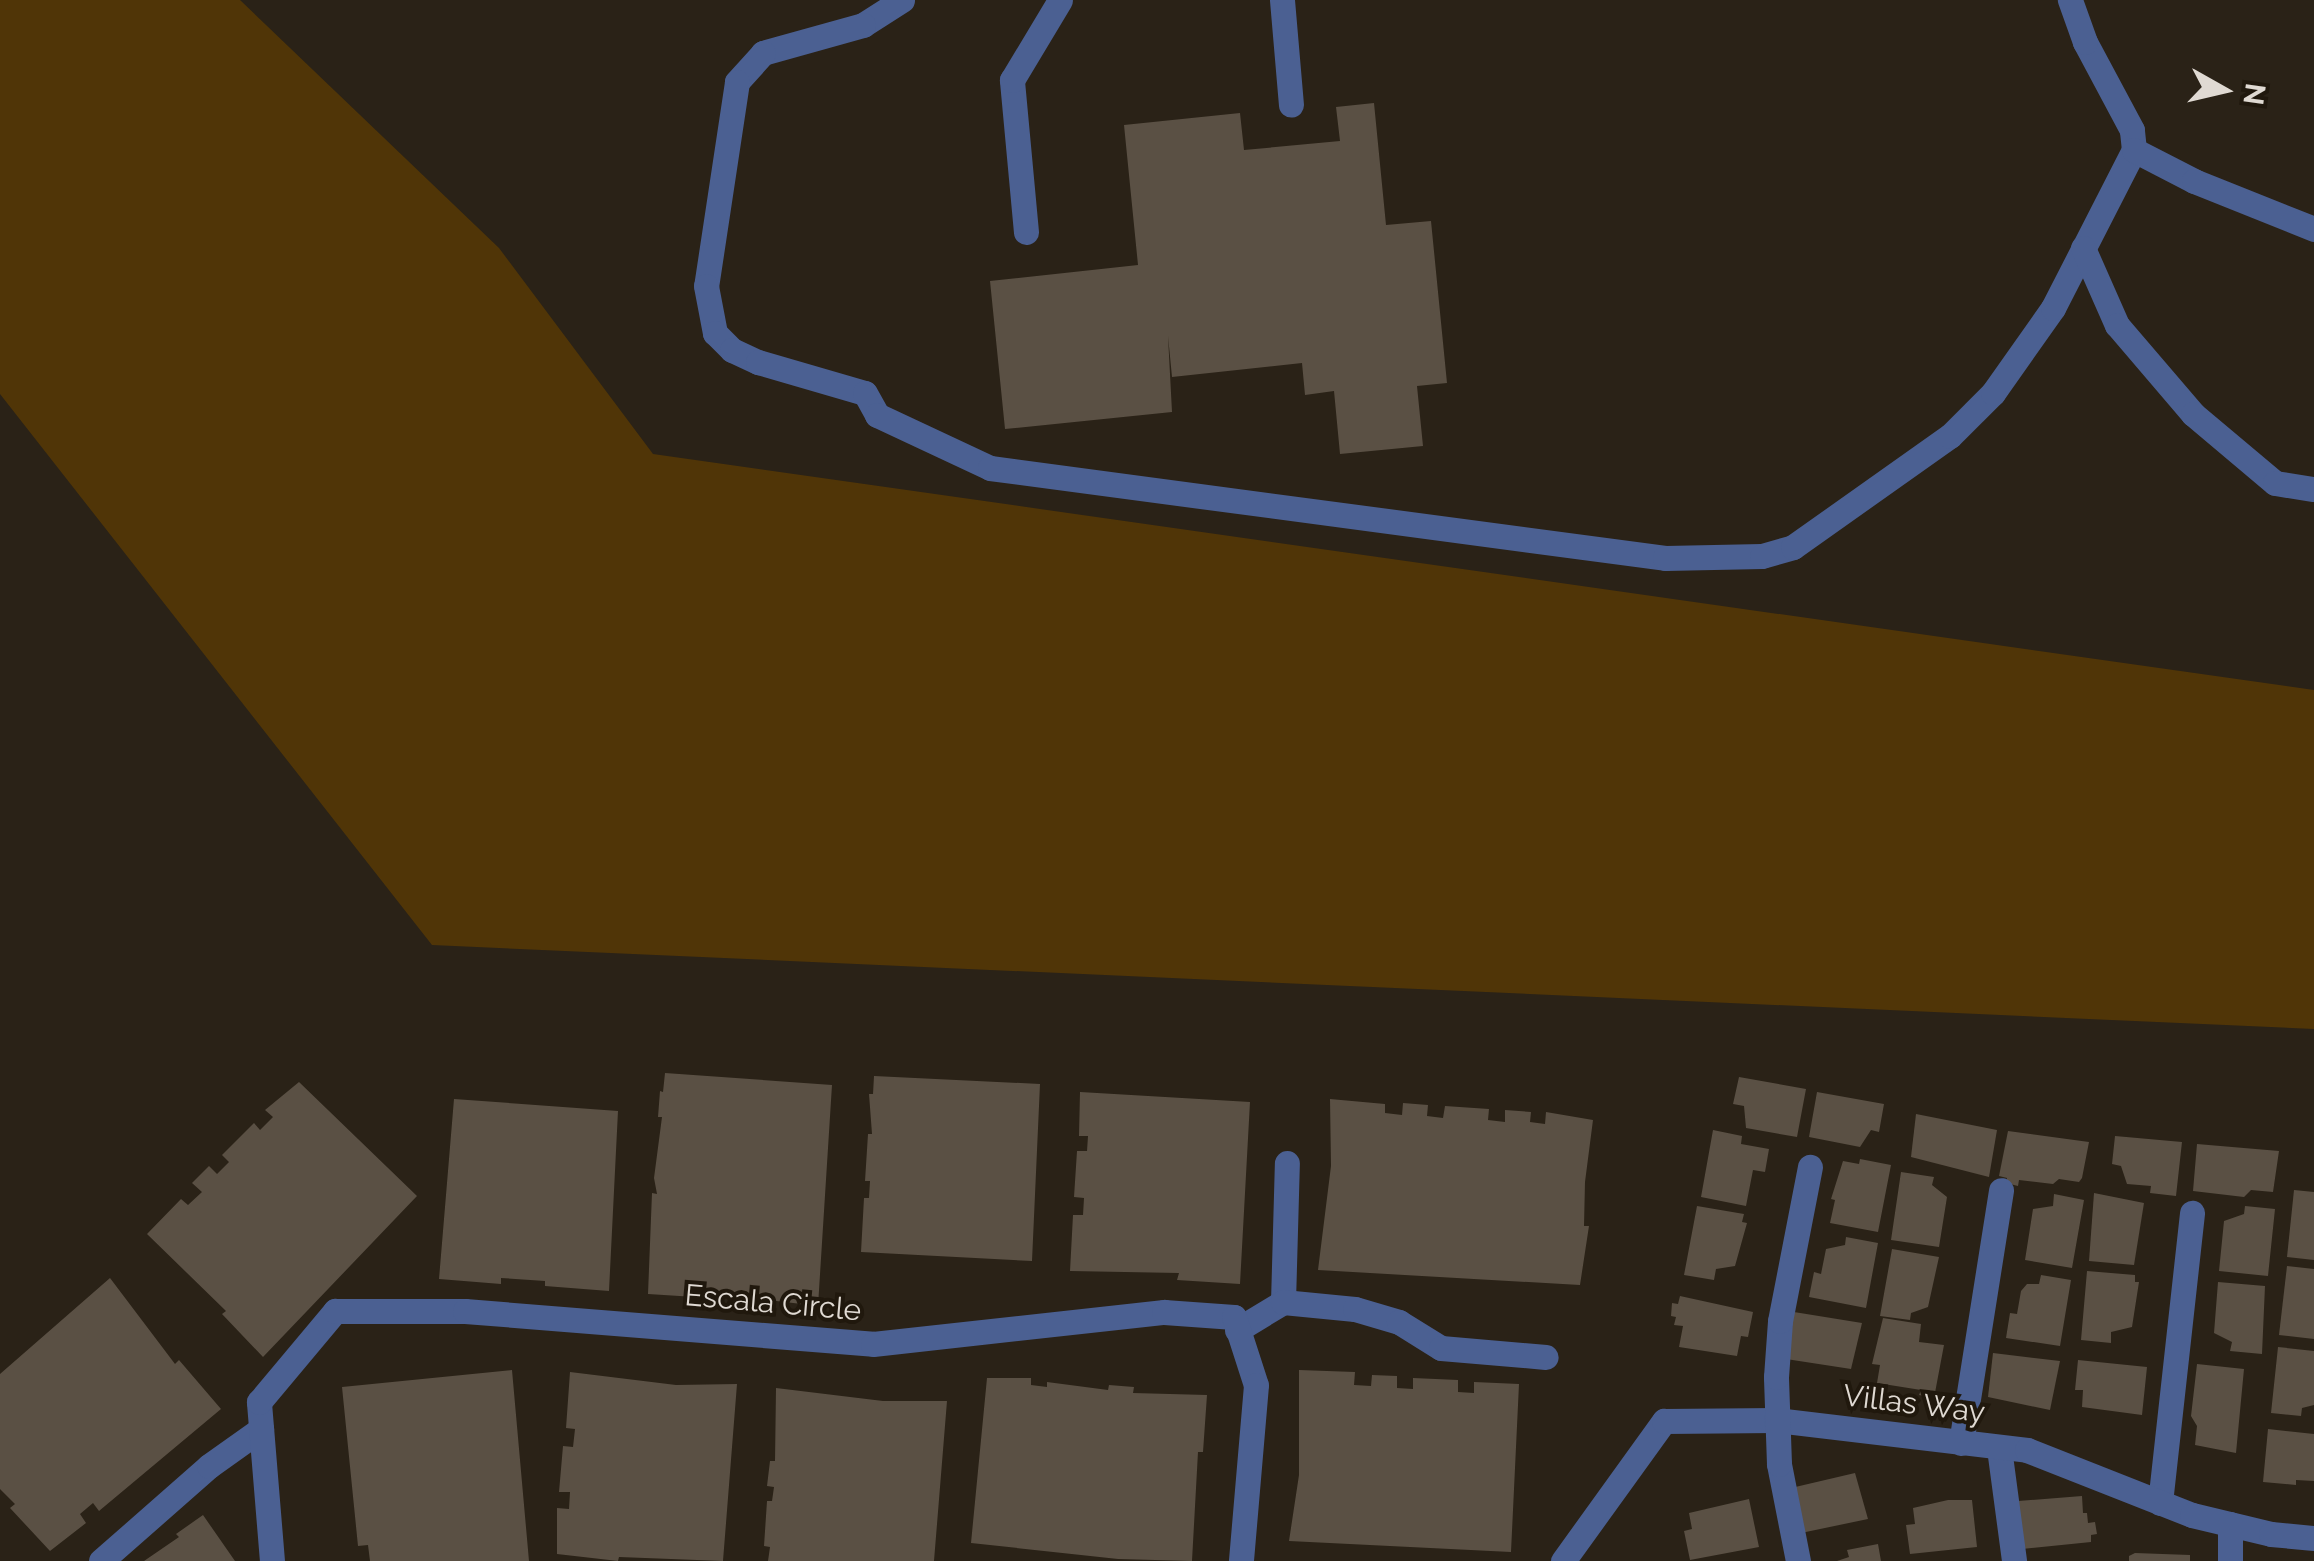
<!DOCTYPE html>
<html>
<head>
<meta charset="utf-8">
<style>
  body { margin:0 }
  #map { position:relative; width:2314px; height:1561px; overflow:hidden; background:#2a2217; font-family:Raleway,sans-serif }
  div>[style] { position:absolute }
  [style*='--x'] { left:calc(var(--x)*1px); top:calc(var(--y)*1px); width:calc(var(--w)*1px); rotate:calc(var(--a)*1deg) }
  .green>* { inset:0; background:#503507 }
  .building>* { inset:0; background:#5a5044 }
  .minor>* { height:25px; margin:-12.5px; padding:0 12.5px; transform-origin:12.5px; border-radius:12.5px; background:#4b6092 }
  span { translate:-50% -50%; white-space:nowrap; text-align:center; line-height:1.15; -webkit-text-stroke:8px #20180d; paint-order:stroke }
  .street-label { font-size:30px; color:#e0dad3 }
  .north { position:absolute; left:2174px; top:40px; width:100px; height:100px; -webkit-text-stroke:8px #20180d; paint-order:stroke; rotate:98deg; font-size:28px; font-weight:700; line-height:40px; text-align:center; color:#e0dad3 }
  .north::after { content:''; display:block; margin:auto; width:35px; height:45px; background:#e0dad3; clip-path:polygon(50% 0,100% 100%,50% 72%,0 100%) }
</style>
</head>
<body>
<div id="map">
  <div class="green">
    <div style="clip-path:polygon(0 0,240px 0,499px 248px,653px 454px,2314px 690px,2314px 1029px,432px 945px,0 394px)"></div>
  </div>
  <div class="building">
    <div style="clip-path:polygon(1374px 103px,1386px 225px,1431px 221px,1447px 383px,1417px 386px,1423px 446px,1340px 454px,1334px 391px,1305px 395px,1302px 363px,1172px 377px,1168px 336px,1172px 412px,1005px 429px,990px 281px,1138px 265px,1124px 125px,1240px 113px,1244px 150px,1340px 141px,1336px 107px)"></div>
    <div style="clip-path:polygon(665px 1073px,832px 1085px,818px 1306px,712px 1293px,711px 1298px,648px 1294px,652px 1193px,657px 1194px,654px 1178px,662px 1117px,658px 1117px,660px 1091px,663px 1092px)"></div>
    <div style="clip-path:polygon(874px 1076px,1040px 1084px,1032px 1261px,861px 1252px,864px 1198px,869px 1198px,870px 1181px,865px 1181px,868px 1134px,872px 1134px,869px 1094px,873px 1094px)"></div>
    <div style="clip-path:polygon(1739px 1077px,1806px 1089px,1797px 1137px,1746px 1128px,1744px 1106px,1733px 1104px)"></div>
    <div style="clip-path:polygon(299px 1082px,417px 1196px,263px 1357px,222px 1314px,226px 1311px,147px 1234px,181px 1199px,188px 1205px,202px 1192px,192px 1183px,209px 1166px,217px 1174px,229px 1162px,222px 1155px,254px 1123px,260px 1130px,273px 1117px,265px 1110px)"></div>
    <div style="clip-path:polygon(1080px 1092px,1250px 1102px,1240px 1284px,1177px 1280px,1179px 1273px,1070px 1271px,1073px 1215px,1083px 1215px,1084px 1198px,1074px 1197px,1077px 1151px,1087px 1151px,1088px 1136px,1079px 1136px)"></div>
    <div style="clip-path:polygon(1817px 1092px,1884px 1104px,1879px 1132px,1871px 1130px,1860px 1147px,1809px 1137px)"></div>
    <div style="clip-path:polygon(454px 1099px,618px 1111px,609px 1291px,545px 1286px,545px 1281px,501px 1278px,501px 1284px,439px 1279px)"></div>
    <div style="clip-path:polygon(1330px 1099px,1385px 1104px,1385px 1113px,1402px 1115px,1403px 1103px,1428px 1105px,1427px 1116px,1443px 1118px,1445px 1106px,1489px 1109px,1488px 1120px,1505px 1122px,1505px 1110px,1531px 1112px,1530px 1122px,1545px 1124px,1546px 1112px,1593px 1120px,1585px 1182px,1584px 1226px,1589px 1226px,1580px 1285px,1318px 1270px,1331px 1166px)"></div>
    <div style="clip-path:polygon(1916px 1114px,1997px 1130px,1989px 1177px,1911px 1157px)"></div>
    <div style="clip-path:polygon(1713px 1130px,1742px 1136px,1741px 1144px,1769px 1149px,1765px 1172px,1753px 1170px,1746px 1206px,1701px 1197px)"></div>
    <div style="clip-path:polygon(2008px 1131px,2089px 1142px,2082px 1178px,2079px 1182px,2059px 1179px,2053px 1184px,2019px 1180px,2018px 1186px,2006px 1183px,2007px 1178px,1999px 1176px)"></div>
    <div style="clip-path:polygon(2115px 1136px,2182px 1142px,2176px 1196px,2150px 1193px,2151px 1186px,2127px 1184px,2121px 1166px,2112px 1164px)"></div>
    <div style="clip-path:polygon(2197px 1144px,2279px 1151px,2273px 1192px,2251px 1190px,2244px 1197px,2193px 1191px)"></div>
    <div style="clip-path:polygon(1860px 1159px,1891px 1165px,1878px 1232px,1830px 1223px,1835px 1200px,1831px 1199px,1843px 1161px,1859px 1164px)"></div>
    <div style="clip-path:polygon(1901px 1172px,1934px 1177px,1932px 1185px,1947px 1197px,1939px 1247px,1891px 1240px)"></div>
    <div style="clip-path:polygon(2294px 1190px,2314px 1192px,2314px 1260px,2287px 1257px)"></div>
    <div style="clip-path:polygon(2094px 1193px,2144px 1203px,2134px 1265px,2089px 1261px)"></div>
    <div style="clip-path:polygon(2054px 1194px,2084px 1200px,2072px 1268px,2025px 1260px,2033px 1209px,2053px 1206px)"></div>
    <div style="clip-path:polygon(1697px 1206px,1744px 1214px,1742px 1222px,1747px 1223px,1735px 1266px,1716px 1269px,1714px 1280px,1684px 1275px)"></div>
    <div style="clip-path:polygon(2245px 1206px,2275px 1209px,2268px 1276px,2219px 1271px,2224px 1221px,2244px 1214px)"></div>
    <div style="clip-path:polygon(1846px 1237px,1878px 1243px,1866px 1308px,1809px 1297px,1814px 1272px,1821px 1274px,1826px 1249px,1845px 1245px)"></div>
    <div style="clip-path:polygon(1892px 1249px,1939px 1257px,1928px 1307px,1911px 1313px,1910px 1320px,1880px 1316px)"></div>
    <div style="clip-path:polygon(2287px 1266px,2314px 1269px,2314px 1339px,2279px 1335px)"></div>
    <div style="clip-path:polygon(2087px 1271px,2135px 1275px,2135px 1282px,2139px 1282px,2132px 1327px,2111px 1332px,2111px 1343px,2081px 1340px)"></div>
    <div style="clip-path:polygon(2041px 1275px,2071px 1280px,2060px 1346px,2006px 1338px,2010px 1313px,2017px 1314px,2021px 1291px,2027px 1284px,2039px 1284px)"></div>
    <div style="clip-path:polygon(110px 1278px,175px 1364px,179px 1360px,221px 1409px,99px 1511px,93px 1503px,80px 1514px,86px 1523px,50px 1551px,10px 1508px,15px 1504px,0 1489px,0 1374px)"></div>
    <div style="clip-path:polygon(2218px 1282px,2265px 1286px,2262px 1354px,2230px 1351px,2232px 1342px,2214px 1333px)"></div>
    <div style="clip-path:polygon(1680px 1296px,1753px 1312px,1748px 1337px,1741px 1336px,1737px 1356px,1679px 1347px,1683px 1326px,1674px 1325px,1676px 1317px,1671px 1316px,1672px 1303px,1678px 1304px)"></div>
    <div style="clip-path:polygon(1794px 1312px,1862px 1323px,1851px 1369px,1786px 1359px)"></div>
    <div style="clip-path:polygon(1883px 1318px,1921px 1324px,1919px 1342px,1944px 1345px,1934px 1398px,1919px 1395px,1921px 1390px,1877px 1383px,1880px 1365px,1872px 1364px)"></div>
    <div style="clip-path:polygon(2278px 1347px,2314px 1351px,2314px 1405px,2302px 1408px,2301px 1416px,2271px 1413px)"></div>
    <div style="clip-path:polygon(1993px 1353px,2060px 1361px,2050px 1410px,1988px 1397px)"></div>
    <div style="clip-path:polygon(2078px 1360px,2147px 1367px,2142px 1415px,2082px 1407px,2083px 1390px,2075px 1390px)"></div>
    <div style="clip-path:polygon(2197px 1364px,2244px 1369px,2236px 1453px,2195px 1445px,2197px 1426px,2191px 1416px)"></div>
    <div style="clip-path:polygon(512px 1370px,529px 1561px,370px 1561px,368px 1545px,358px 1546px,342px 1387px)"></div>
    <div style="clip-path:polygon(1299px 1370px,1355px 1372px,1354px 1385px,1371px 1386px,1372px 1375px,1397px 1376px,1397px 1388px,1413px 1389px,1413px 1378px,1458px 1380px,1458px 1392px,1474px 1393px,1474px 1382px,1519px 1384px,1511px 1552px,1289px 1541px,1299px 1475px)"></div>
    <div style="clip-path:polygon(570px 1372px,676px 1385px,737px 1384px,723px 1561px,619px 1557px,618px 1561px,557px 1554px,557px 1508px,569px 1509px,570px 1492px,559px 1492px,563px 1446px,573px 1447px,575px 1429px,566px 1428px)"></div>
    <div style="clip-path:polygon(987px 1378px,1031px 1378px,1031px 1385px,1047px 1387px,1047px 1382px,1108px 1390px,1109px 1385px,1134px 1387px,1133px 1393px,1207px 1395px,1203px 1452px,1198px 1452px,1192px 1561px,1118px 1559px,971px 1543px)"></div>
    <div style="clip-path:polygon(776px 1388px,883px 1401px,947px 1401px,934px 1561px,768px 1561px,770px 1547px,764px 1546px,767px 1501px,772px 1501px,774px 1487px,767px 1486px,770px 1461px,775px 1461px)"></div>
    <div style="clip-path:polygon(2268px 1429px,2314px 1434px,2314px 1481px,2296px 1480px,2296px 1485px,2263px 1482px)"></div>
    <div style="clip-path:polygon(1855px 1473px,1868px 1519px,1801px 1533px,1791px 1488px)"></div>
    <div style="clip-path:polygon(2082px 1496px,2083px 1513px,2087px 1513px,2088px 1523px,2095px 1522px,2097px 1534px,2091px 1535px,2091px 1542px,2022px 1549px,2018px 1501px)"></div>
    <div style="clip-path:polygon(1749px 1499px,1759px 1547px,1690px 1560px,1684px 1531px,1692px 1529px,1689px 1513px)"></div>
    <div style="clip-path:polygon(1948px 1500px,1972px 1500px,1977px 1547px,1910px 1554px,1906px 1525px,1915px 1524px,1913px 1508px)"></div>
    <div style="clip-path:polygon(203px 1515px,235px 1561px,144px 1561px,179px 1537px,176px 1534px)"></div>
    <div style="clip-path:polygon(1878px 1544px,1881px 1561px,1837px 1561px,1849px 1557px,1847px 1550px)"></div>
    <div style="clip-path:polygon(2135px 1553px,2190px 1555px,2190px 1561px,2129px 1561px,2129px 1556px)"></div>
  </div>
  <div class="minor">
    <div style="--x:902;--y:0;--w:46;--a:147.3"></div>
    <div style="--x:863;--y:25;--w:104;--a:164.4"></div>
    <div style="--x:763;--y:53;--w:39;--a:132"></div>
    <div style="--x:737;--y:82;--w:206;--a:98.6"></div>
    <div style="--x:706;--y:286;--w:48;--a:79.2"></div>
    <div style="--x:715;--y:333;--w:24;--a:45"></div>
    <div style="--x:732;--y:350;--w:29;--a:25"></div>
    <div style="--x:758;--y:362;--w:111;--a:16.2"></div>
    <div style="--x:865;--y:393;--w:25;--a:61"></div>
    <div style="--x:877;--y:415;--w:125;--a:25.1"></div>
    <div style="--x:990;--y:468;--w:681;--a:7.59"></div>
    <div style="--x:1665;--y:558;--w:97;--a:-1.2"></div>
    <div style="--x:1762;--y:556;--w:32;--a:-16"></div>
    <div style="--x:1793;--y:547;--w:192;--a:-35.3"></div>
    <div style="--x:1950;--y:436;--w:61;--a:-45"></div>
    <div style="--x:1993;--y:393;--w:104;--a:-54.8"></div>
    <div style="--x:2053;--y:308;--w:178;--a:-62.9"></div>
    <div style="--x:2134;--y:150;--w:20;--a:-96"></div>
    <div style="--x:2132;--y:130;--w:100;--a:-118.1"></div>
    <div style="--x:2085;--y:42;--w:45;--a:-109.7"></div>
    <div style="--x:1282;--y:0;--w:105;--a:85.1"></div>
    <div style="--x:2134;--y:150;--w:68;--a:27.3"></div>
    <div style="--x:2194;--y:181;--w:129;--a:21.8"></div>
    <div style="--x:1026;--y:232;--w:153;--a:-95.3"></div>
    <div style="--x:1012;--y:80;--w:93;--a:-59"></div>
    <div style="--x:2083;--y:248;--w:84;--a:66.2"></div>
    <div style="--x:2117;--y:325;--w:117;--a:49.5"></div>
    <div style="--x:2193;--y:414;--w:107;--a:40.1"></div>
    <div style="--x:2275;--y:483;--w:39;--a:9"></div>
    <div style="--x:1283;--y:1302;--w:139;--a:-88.4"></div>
    <div style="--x:1237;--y:1330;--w:54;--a:-31.3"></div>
    <div style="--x:1283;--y:1302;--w:72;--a:5.6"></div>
    <div style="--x:1355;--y:1309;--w:46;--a:16.5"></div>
    <div style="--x:1399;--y:1322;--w:49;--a:31.8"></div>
    <div style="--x:1441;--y:1348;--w:105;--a:4.9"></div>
    <div style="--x:1961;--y:1443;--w:256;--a:-81"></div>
    <div style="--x:1999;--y:1448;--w:114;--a:82.4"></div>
    <div style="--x:2160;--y:1503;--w:292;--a:-83.7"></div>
    <div style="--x:101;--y:1561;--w:144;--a:-41.3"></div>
    <div style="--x:209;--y:1466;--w:64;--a:-35.4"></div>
    <div style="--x:272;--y:1561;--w:160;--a:-94.7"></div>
    <div style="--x:259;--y:1402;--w:119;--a:-50.1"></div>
    <div style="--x:335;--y:1311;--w:130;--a:0"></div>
    <div style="--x:465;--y:1311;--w:409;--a:4.6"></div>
    <div style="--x:873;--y:1344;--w:293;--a:-6.3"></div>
    <div style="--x:1164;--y:1312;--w:70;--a:4.1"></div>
    <div style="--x:1234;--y:1317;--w:71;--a:72.1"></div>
    <div style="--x:1256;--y:1385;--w:177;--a:94.9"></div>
    <div style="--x:1563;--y:1561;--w:173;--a:-54.2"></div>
    <div style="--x:1664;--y:1421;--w:112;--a:-0.5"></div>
    <div style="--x:1776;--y:1420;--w:253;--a:6.8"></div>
    <div style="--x:2027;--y:1450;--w:177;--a:21.5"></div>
    <div style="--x:2192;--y:1515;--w:81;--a:13.5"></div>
    <div style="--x:2271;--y:1534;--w:43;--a:5.3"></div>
    <div style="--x:1798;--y:1561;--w:99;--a:-101.1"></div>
    <div style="--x:1779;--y:1464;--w:87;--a:-92"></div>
    <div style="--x:1776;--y:1377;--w:56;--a:-85.9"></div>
    <div style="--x:1780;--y:1321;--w:157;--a:-79"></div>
    <div style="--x:2230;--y:1561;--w:37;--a:-90"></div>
  </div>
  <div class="street-label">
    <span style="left:773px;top:1303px;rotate:5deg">Escala Circle</span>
    <span style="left:1914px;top:1404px;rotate:7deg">Villas Way</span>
  </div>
  <div class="north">N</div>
</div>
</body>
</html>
